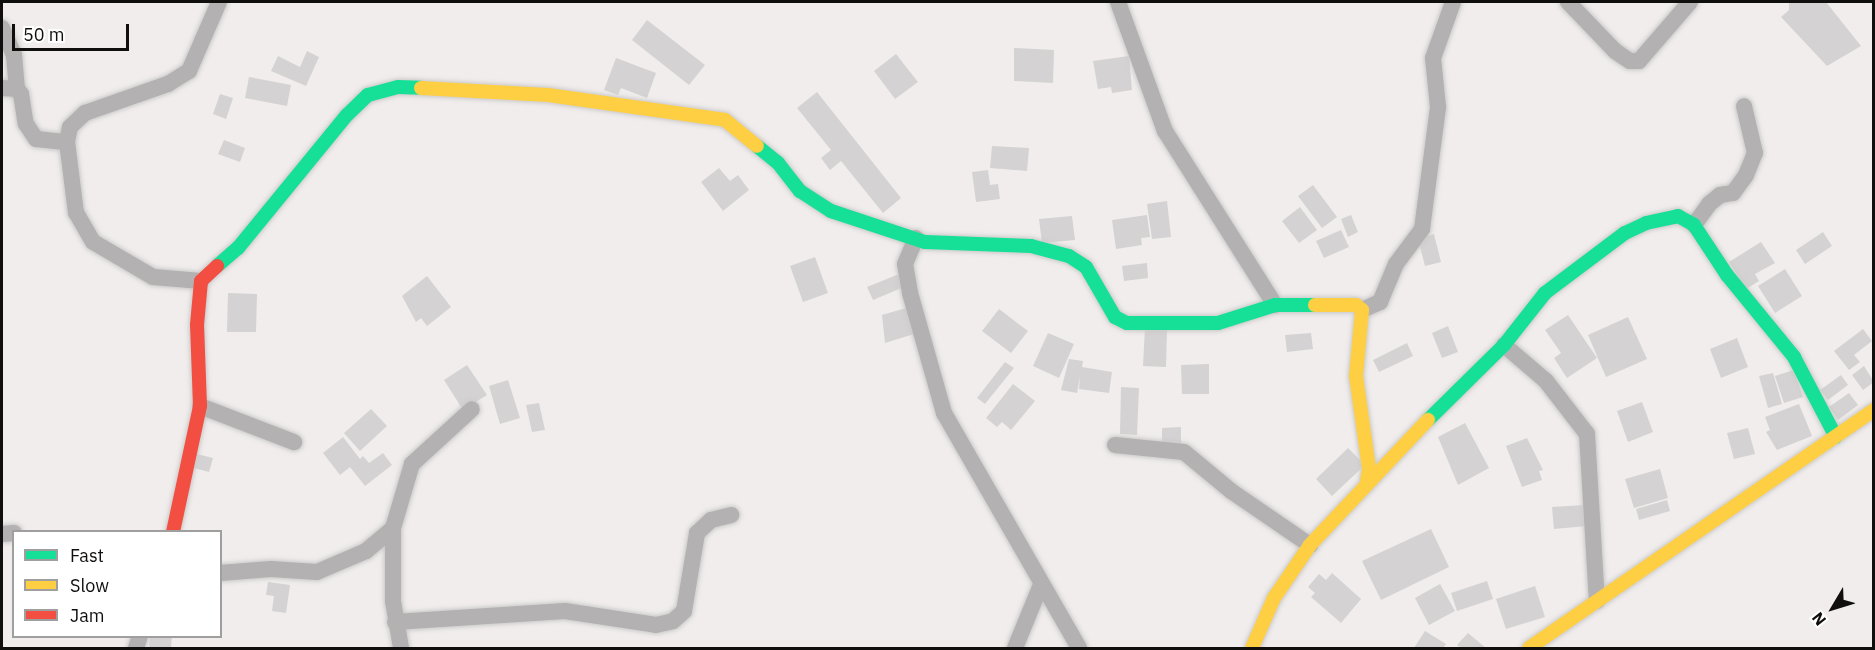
<!DOCTYPE html>
<html>
<head>
<meta charset="utf-8">
<style>
  body { margin:0 }
  #map { position:relative; width:1875px; height:650px; overflow:hidden; background:#f1eded; font-family:"IBM Plex Sans",sans-serif }
  div>[style] { position:absolute }
  [style*='--x'] { left:calc(var(--x)*1px); top:calc(var(--y)*1px); width:calc(var(--w)*1px); rotate:calc(var(--a)*1deg) }
  .building>* { inset:0; background:#d4d2d2 }
  .roads { filter:drop-shadow(0 0 2px #cccaca) drop-shadow(0 0 2px #cccaca) }
  .street>* { height:16px; margin:-8px; padding:0 8px; transform-origin:8px; border-radius:8px; background:#b3b1b1 }
  .fast>* { height:14px; margin:-7px; padding:0 7px; transform-origin:7px; border-radius:7px; background:#16e098 }
  .slow>* { height:14px; margin:-7px; padding:0 7px; transform-origin:7px; border-radius:7px; background:#ffcf43 }
  .jam>* { height:14px; margin:-7px; padding:0 7px; transform-origin:7px; border-radius:7px; background:#f24e42 }
  span { translate:-50% -50%; white-space:nowrap; text-align:center; line-height:1.15; -webkit-text-stroke:4.5px #fff; paint-order:stroke }
  .frame { position:absolute; inset:0; border:3px solid #110f0e; pointer-events:none }
  .legend { position:absolute; left:12px; top:530px; width:210px; height:108px; box-sizing:border-box; background:#fff; border:2px solid #a09f9f; margin:0; padding:8px 10px; list-style:none; font-size:18px; color:#110f0e }
  .legend li { display:flex; align-items:center; gap:12px; height:30px }
  .legend b { width:30px; border:2px solid #a09f9f }
  .north { position:absolute; left:1803px; top:578px; width:60px; height:60px; -webkit-text-stroke:4px #fff; paint-order:stroke; rotate:232deg; font-size:16px; font-weight:700; line-height:24px; text-align:center; color:#110f0e }
  .north::after { content:''; display:block; margin:auto; width:21px; height:27px; background:#110f0e; clip-path:polygon(50% 0,100% 100%,50% 72%,0 100%) }
  .scale { position:absolute; left:12px; top:24px; width:117px; height:27px; box-sizing:border-box; border:3px solid #110f0e; border-top:0; padding-left:8px; font-size:18px; line-height:21px; white-space:nowrap; color:#110f0e; -webkit-text-stroke:4px #fff; paint-order:stroke }
</style>
</head>
<body>
<div id="map">
  <div class="building">
    <div style="clip-path:polygon(1789px 2px,1826px 2px,1861px 46px,1827px 66px,1781px 17px,1789px 10px)"></div>
    <div style="clip-path:polygon(647px 20px,705px 65px,689px 85px,632px 40px)"></div>
    <div style="clip-path:polygon(1014px 48px,1054px 50px,1053px 83px,1014px 81px)"></div>
    <div style="clip-path:polygon(307px 51px,319px 57px,306px 86px,271px 71px,278px 56px,300px 67px)"></div>
    <div style="clip-path:polygon(896px 54px,918px 82px,895px 99px,874px 71px)"></div>
    <div style="clip-path:polygon(1129px 56px,1132px 90px,1112px 93px,1111px 87px,1098px 89px,1093px 61px)"></div>
    <div style="clip-path:polygon(616px 58px,656px 73px,647px 98px,621px 88px,618px 95px,604px 90px)"></div>
    <div style="clip-path:polygon(249px 77px,291px 85px,287px 106px,245px 98px)"></div>
    <div style="clip-path:polygon(817px 92px,901px 198px,883px 213px,841px 161px,830px 170px,821px 158px,831px 150px,797px 108px)"></div>
    <div style="clip-path:polygon(220px 94px,233px 98px,226px 119px,213px 114px)"></div>
    <div style="clip-path:polygon(224px 140px,245px 148px,240px 162px,218px 154px)"></div>
    <div style="clip-path:polygon(992px 146px,1029px 148px,1027px 171px,990px 168px)"></div>
    <div style="clip-path:polygon(719px 168px,730px 181px,738px 175px,749px 190px,723px 211px,701px 182px)"></div>
    <div style="clip-path:polygon(988px 170px,990px 185px,998px 184px,1000px 199px,976px 202px,972px 172px)"></div>
    <div style="clip-path:polygon(1313px 185px,1337px 217px,1322px 228px,1298px 196px)"></div>
    <div style="clip-path:polygon(1167px 201px,1171px 237px,1152px 239px,1147px 204px)"></div>
    <div style="clip-path:polygon(1300px 207px,1317px 230px,1299px 243px,1282px 221px)"></div>
    <div style="clip-path:polygon(1147px 215px,1150px 237px,1141px 238px,1142px 245px,1116px 249px,1112px 220px)"></div>
    <div style="clip-path:polygon(1351px 215px,1358px 232px,1348px 237px,1341px 219px)"></div>
    <div style="clip-path:polygon(1072px 216px,1075px 240px,1042px 243px,1039px 219px)"></div>
    <div style="clip-path:polygon(1341px 230px,1349px 247px,1324px 258px,1316px 241px)"></div>
    <div style="clip-path:polygon(1823px 232px,1832px 246px,1805px 264px,1796px 250px)"></div>
    <div style="clip-path:polygon(1434px 234px,1441px 262px,1425px 266px,1418px 239px)"></div>
    <div style="clip-path:polygon(1761px 242px,1775px 263px,1755px 274px,1759px 281px,1746px 289px,1729px 262px)"></div>
    <div style="clip-path:polygon(815px 257px,828px 293px,803px 302px,790px 266px)"></div>
    <div style="clip-path:polygon(1147px 263px,1148px 278px,1124px 281px,1122px 266px)"></div>
    <div style="clip-path:polygon(1785px 269px,1802px 296px,1775px 313px,1758px 286px)"></div>
    <div style="clip-path:polygon(899px 274px,904px 287px,873px 300px,867px 287px)"></div>
    <div style="clip-path:polygon(427px 276px,451px 307px,427px 326px,421px 318px,416px 322px,402px 296px)"></div>
    <div style="clip-path:polygon(228px 293px,257px 294px,256px 332px,227px 332px)"></div>
    <div style="clip-path:polygon(906px 308px,914px 334px,885px 343px,882px 315px)"></div>
    <div style="clip-path:polygon(999px 309px,1028px 331px,1011px 353px,982px 331px)"></div>
    <div style="clip-path:polygon(1568px 315px,1597px 358px,1567px 378px,1554px 358px,1561px 353px,1545px 330px)"></div>
    <div style="clip-path:polygon(1628px 317px,1647px 359px,1606px 377px,1588px 335px)"></div>
    <div style="clip-path:polygon(1448px 326px,1458px 352px,1442px 358px,1432px 333px)"></div>
    <div style="clip-path:polygon(1145px 328px,1167px 329px,1166px 367px,1143px 366px)"></div>
    <div style="clip-path:polygon(1863px 329px,1872px 341px,1854px 355px,1860px 362px,1849px 370px,1834px 351px)"></div>
    <div style="clip-path:polygon(1048px 333px,1074px 344px,1059px 378px,1033px 366px)"></div>
    <div style="clip-path:polygon(1311px 333px,1313px 349px,1287px 352px,1285px 335px)"></div>
    <div style="clip-path:polygon(1737px 338px,1748px 367px,1721px 378px,1710px 349px)"></div>
    <div style="clip-path:polygon(1407px 343px,1413px 356px,1379px 372px,1373px 360px)"></div>
    <div style="clip-path:polygon(1069px 359px,1083px 361px,1082px 367px,1112px 372px,1109px 393px,1079px 389px,1080px 376px,1077px 393px,1061px 390px)"></div>
    <div style="clip-path:polygon(1005px 362px,1014px 368px,985px 404px,977px 398px)"></div>
    <div style="clip-path:polygon(1209px 364px,1209px 394px,1182px 394px,1181px 365px)"></div>
    <div style="clip-path:polygon(467px 365px,487px 395px,463px 410px,444px 380px)"></div>
    <div style="clip-path:polygon(1864px 366px,1874px 382px,1863px 390px,1852px 375px)"></div>
    <div style="clip-path:polygon(1794px 370px,1803px 397px,1784px 403px,1775px 376px)"></div>
    <div style="clip-path:polygon(1773px 373px,1782px 404px,1768px 408px,1759px 376px)"></div>
    <div style="clip-path:polygon(1841px 375px,1848px 385px,1828px 400px,1820px 390px)"></div>
    <div style="clip-path:polygon(508px 380px,520px 418px,500px 424px,489px 386px)"></div>
    <div style="clip-path:polygon(1013px 384px,1035px 401px,1011px 430px,1002px 422px,997px 427px,986px 418px)"></div>
    <div style="clip-path:polygon(1121px 387px,1139px 388px,1137px 435px,1120px 434px)"></div>
    <div style="clip-path:polygon(1849px 393px,1858px 405px,1838px 420px,1829px 407px)"></div>
    <div style="clip-path:polygon(1642px 402px,1653px 432px,1628px 442px,1617px 411px)"></div>
    <div style="clip-path:polygon(539px 403px,545px 430px,532px 432px,526px 405px)"></div>
    <div style="clip-path:polygon(1799px 404px,1812px 436px,1777px 450px,1766px 432px,1770px 430px,1765px 417px)"></div>
    <div style="clip-path:polygon(371px 409px,387px 426px,360px 451px,344px 433px)"></div>
    <div style="clip-path:polygon(1465px 423px,1489px 468px,1458px 485px,1438px 437px)"></div>
    <div style="clip-path:polygon(1181px 427px,1181px 444px,1162px 444px,1162px 428px)"></div>
    <div style="clip-path:polygon(1748px 428px,1755px 454px,1734px 459px,1727px 433px)"></div>
    <div style="clip-path:polygon(343px 437px,360px 459px,363px 456px,369px 463px,383px 453px,392px 465px,365px 486px,350px 467px,340px 475px,323px 453px)"></div>
    <div style="clip-path:polygon(1527px 438px,1543px 470px,1539px 471px,1542px 480px,1522px 487px,1506px 446px)"></div>
    <div style="clip-path:polygon(1348px 448px,1365px 465px,1332px 496px,1316px 479px)"></div>
    <div style="clip-path:polygon(197px 454px,213px 458px,209px 472px,194px 468px)"></div>
    <div style="clip-path:polygon(1660px 469px,1668px 498px,1634px 508px,1625px 479px)"></div>
    <div style="clip-path:polygon(1667px 500px,1670px 511px,1639px 520px,1636px 509px)"></div>
    <div style="clip-path:polygon(1585px 505px,1587px 526px,1554px 529px,1552px 507px)"></div>
    <div style="clip-path:polygon(1431px 529px,1449px 567px,1381px 600px,1362px 561px)"></div>
    <div style="clip-path:polygon(1332px 573px,1361px 599px,1341px 623px,1311px 597px,1315px 593px,1308px 587px,1319px 574px,1326px 580px)"></div>
    <div style="clip-path:polygon(1487px 581px,1493px 599px,1457px 611px,1451px 593px)"></div>
    <div style="clip-path:polygon(268px 582px,290px 585px,286px 613px,272px 611px,274px 596px,266px 595px)"></div>
    <div style="clip-path:polygon(1440px 584px,1455px 611px,1429px 625px,1415px 598px)"></div>
    <div style="clip-path:polygon(1535px 586px,1545px 617px,1506px 629px,1496px 599px)"></div>
    <div style="clip-path:polygon(1425px 631px,1446px 644px,1443px 648px,1414px 648px)"></div>
    <div style="clip-path:polygon(1468px 633px,1486px 648px,1461px 648px,1457px 645px)"></div>
    <div style="clip-path:polygon(150px 636px,172px 636px,171px 648px,149px 648px)"></div>
  </div>
  <div class="roads">
    <div class="street">
      <div style="--x:1118;--y:2;--w:137;--a:70"></div>
      <div style="--x:1165;--y:131;--w:206;--a:57.7"></div>
      <div style="--x:1568;--y:2;--w:68;--a:46.2"></div>
      <div style="--x:1615;--y:51;--w:18;--a:34"></div>
      <div style="--x:1630;--y:61;--w:9;--a:0"></div>
      <div style="--x:1639;--y:61;--w:78;--a:-49.2"></div>
      <div style="--x:2;--y:28;--w:30;--a:66"></div>
      <div style="--x:14;--y:55;--w:34;--a:85"></div>
      <div style="--x:2;--y:88;--w:15;--a:4"></div>
      <div style="--x:17;--y:89;--w:6;--a:51"></div>
      <div style="--x:21;--y:94;--w:30;--a:81"></div>
      <div style="--x:26;--y:124;--w:18;--a:56"></div>
      <div style="--x:36;--y:139;--w:31;--a:6"></div>
      <div style="--x:1694;--y:225;--w:26;--a:-54"></div>
      <div style="--x:1709;--y:204;--w:14;--a:-39"></div>
      <div style="--x:1720;--y:195;--w:13;--a:-9"></div>
      <div style="--x:1733;--y:193;--w:22;--a:-54"></div>
      <div style="--x:1746;--y:175;--w:24;--a:-68"></div>
      <div style="--x:1755;--y:153;--w:48;--a:-103.2"></div>
      <div style="--x:916;--y:238;--w:28;--a:113"></div>
      <div style="--x:905;--y:264;--w:29;--a:80"></div>
      <div style="--x:910;--y:293;--w:125;--a:74.2"></div>
      <div style="--x:944;--y:413;--w:271;--a:60.1"></div>
      <div style="--x:201;--y:281;--w:48;--a:-175.2"></div>
      <div style="--x:153;--y:277;--w:69;--a:-149.7"></div>
      <div style="--x:93;--y:242;--w:34;--a:-120"></div>
      <div style="--x:76;--y:213;--w:72;--a:-97.2"></div>
      <div style="--x:67;--y:142;--w:15;--a:-79"></div>
      <div style="--x:70;--y:127;--w:21;--a:-43"></div>
      <div style="--x:85;--y:113;--w:88;--a:-19.3"></div>
      <div style="--x:168;--y:84;--w:25;--a:-32"></div>
      <div style="--x:189;--y:71;--w:75;--a:-66.5"></div>
      <div style="--x:1362;--y:310;--w:20;--a:-24"></div>
      <div style="--x:1380;--y:302;--w:41;--a:-67.2"></div>
      <div style="--x:1396;--y:264;--w:44;--a:-53.4"></div>
      <div style="--x:1422;--y:229;--w:123;--a:-82.5"></div>
      <div style="--x:1438;--y:107;--w:49;--a:-95.8"></div>
      <div style="--x:1433;--y:58;--w:59;--a:-70.3"></div>
      <div style="--x:1504;--y:345;--w:55;--a:40.6"></div>
      <div style="--x:1546;--y:381;--w:67;--a:52.3"></div>
      <div style="--x:1587;--y:434;--w:167;--a:86.6"></div>
      <div style="--x:200;--y:406;--w:101;--a:21"></div>
      <div style="--x:1115;--y:445;--w:69;--a:5.8"></div>
      <div style="--x:1184;--y:452;--w:61;--a:39.7"></div>
      <div style="--x:1231;--y:491;--w:96;--a:34.4"></div>
      <div style="--x:393;--y:528;--w:73;--a:90"></div>
      <div style="--x:393;--y:601;--w:48;--a:80.3"></div>
      <div style="--x:2;--y:534;--w:12;--a:-5"></div>
      <div style="--x:220;--y:573;--w:51;--a:-4.5"></div>
      <div style="--x:271;--y:569;--w:46;--a:3.7"></div>
      <div style="--x:317;--y:572;--w:53;--a:-23.2"></div>
      <div style="--x:366;--y:551;--w:35;--a:-40"></div>
      <div style="--x:393;--y:528;--w:67;--a:-73.5"></div>
      <div style="--x:412;--y:464;--w:81;--a:-42.5"></div>
      <div style="--x:395;--y:622;--w:170;--a:-3.7"></div>
      <div style="--x:565;--y:611;--w:92;--a:8.7"></div>
      <div style="--x:656;--y:625;--w:17;--a:-13"></div>
      <div style="--x:673;--y:621;--w:15;--a:-42"></div>
      <div style="--x:684;--y:611;--w:79;--a:-80.5"></div>
      <div style="--x:697;--y:533;--w:19;--a:-43"></div>
      <div style="--x:711;--y:520;--w:21;--a:-14"></div>
      <div style="--x:136;--y:648;--w:13;--a:-72"></div>
      <div style="--x:1015;--y:648;--w:66;--a:-67.7"></div>
    </div>
    <div class="fast">
      <div style="--x:757;--y:146;--w:27;--a:39"></div>
      <div style="--x:778;--y:163;--w:36;--a:52"></div>
      <div style="--x:800;--y:191;--w:37;--a:33"></div>
      <div style="--x:831;--y:211;--w:99;--a:18.3"></div>
      <div style="--x:925;--y:242;--w:106;--a:2.2"></div>
      <div style="--x:1031;--y:246;--w:39;--a:15"></div>
      <div style="--x:1069;--y:256;--w:20;--a:33"></div>
      <div style="--x:1086;--y:267;--w:58;--a:59.9"></div>
      <div style="--x:1115;--y:317;--w:13;--a:27"></div>
      <div style="--x:1127;--y:323;--w:91;--a:0"></div>
      <div style="--x:1218;--y:323;--w:60;--a:-17.5"></div>
      <div style="--x:1275;--y:305;--w:40;--a:0"></div>
      <div style="--x:217;--y:266;--w:28;--a:-41"></div>
      <div style="--x:238;--y:248;--w:172;--a:-50.7"></div>
      <div style="--x:347;--y:115;--w:29;--a:-44"></div>
      <div style="--x:368;--y:95;--w:31;--a:-15"></div>
      <div style="--x:398;--y:87;--w:23;--a:2"></div>
      <div style="--x:1428;--y:420;--w:107;--a:-44.6"></div>
      <div style="--x:1504;--y:345;--w:66;--a:-51.7"></div>
      <div style="--x:1545;--y:293;--w:100;--a:-36.9"></div>
      <div style="--x:1625;--y:233;--w:23;--a:-25"></div>
      <div style="--x:1646;--y:223;--w:33;--a:-12"></div>
      <div style="--x:1678;--y:216;--w:18;--a:29"></div>
      <div style="--x:1694;--y:225;--w:60;--a:56.6"></div>
      <div style="--x:1727;--y:275;--w:106;--a:50.7"></div>
      <div style="--x:1794;--y:357;--w:90;--a:62.3"></div>
    </div>
    <div class="slow">
      <div style="--x:421;--y:88;--w:127;--a:3.2"></div>
      <div style="--x:548;--y:95;--w:179;--a:8"></div>
      <div style="--x:725;--y:120;--w:41;--a:39.1"></div>
      <div style="--x:1315;--y:305;--w:41;--a:0"></div>
      <div style="--x:1356;--y:305;--w:8;--a:40"></div>
      <div style="--x:1362;--y:310;--w:66;--a:95.2"></div>
      <div style="--x:1356;--y:376;--w:94;--a:82"></div>
      <div style="--x:1369;--y:469;--w:12;--a:99"></div>
      <div style="--x:1252;--y:648;--w:55;--a:-66.3"></div>
      <div style="--x:1274;--y:598;--w:64;--a:-55.8"></div>
      <div style="--x:1310;--y:545;--w:172;--a:-46.7"></div>
      <div style="--x:1529;--y:648;--w:419;--a:-34.6"></div>
    </div>
    <div class="jam">
      <div style="--x:173;--y:532;--w:129;--a:-77.9"></div>
      <div style="--x:200;--y:406;--w:81;--a:-92.1"></div>
      <div style="--x:197;--y:325;--w:44;--a:-84.8"></div>
      <div style="--x:201;--y:281;--w:22;--a:-43"></div>
    </div>
  </div>
  <div class="frame"></div>
  <ul class="legend">
  <li><b style="height:8px;background:#16e098"></b>Fast</li>
  <li><b style="height:8px;background:#ffcf43"></b>Slow</li>
  <li><b style="height:8px;background:#f24e42"></b>Jam</li>
  </ul>
  <div class="north">N</div>
  <div class="scale">50 m</div>
</div>
</body>
</html>
